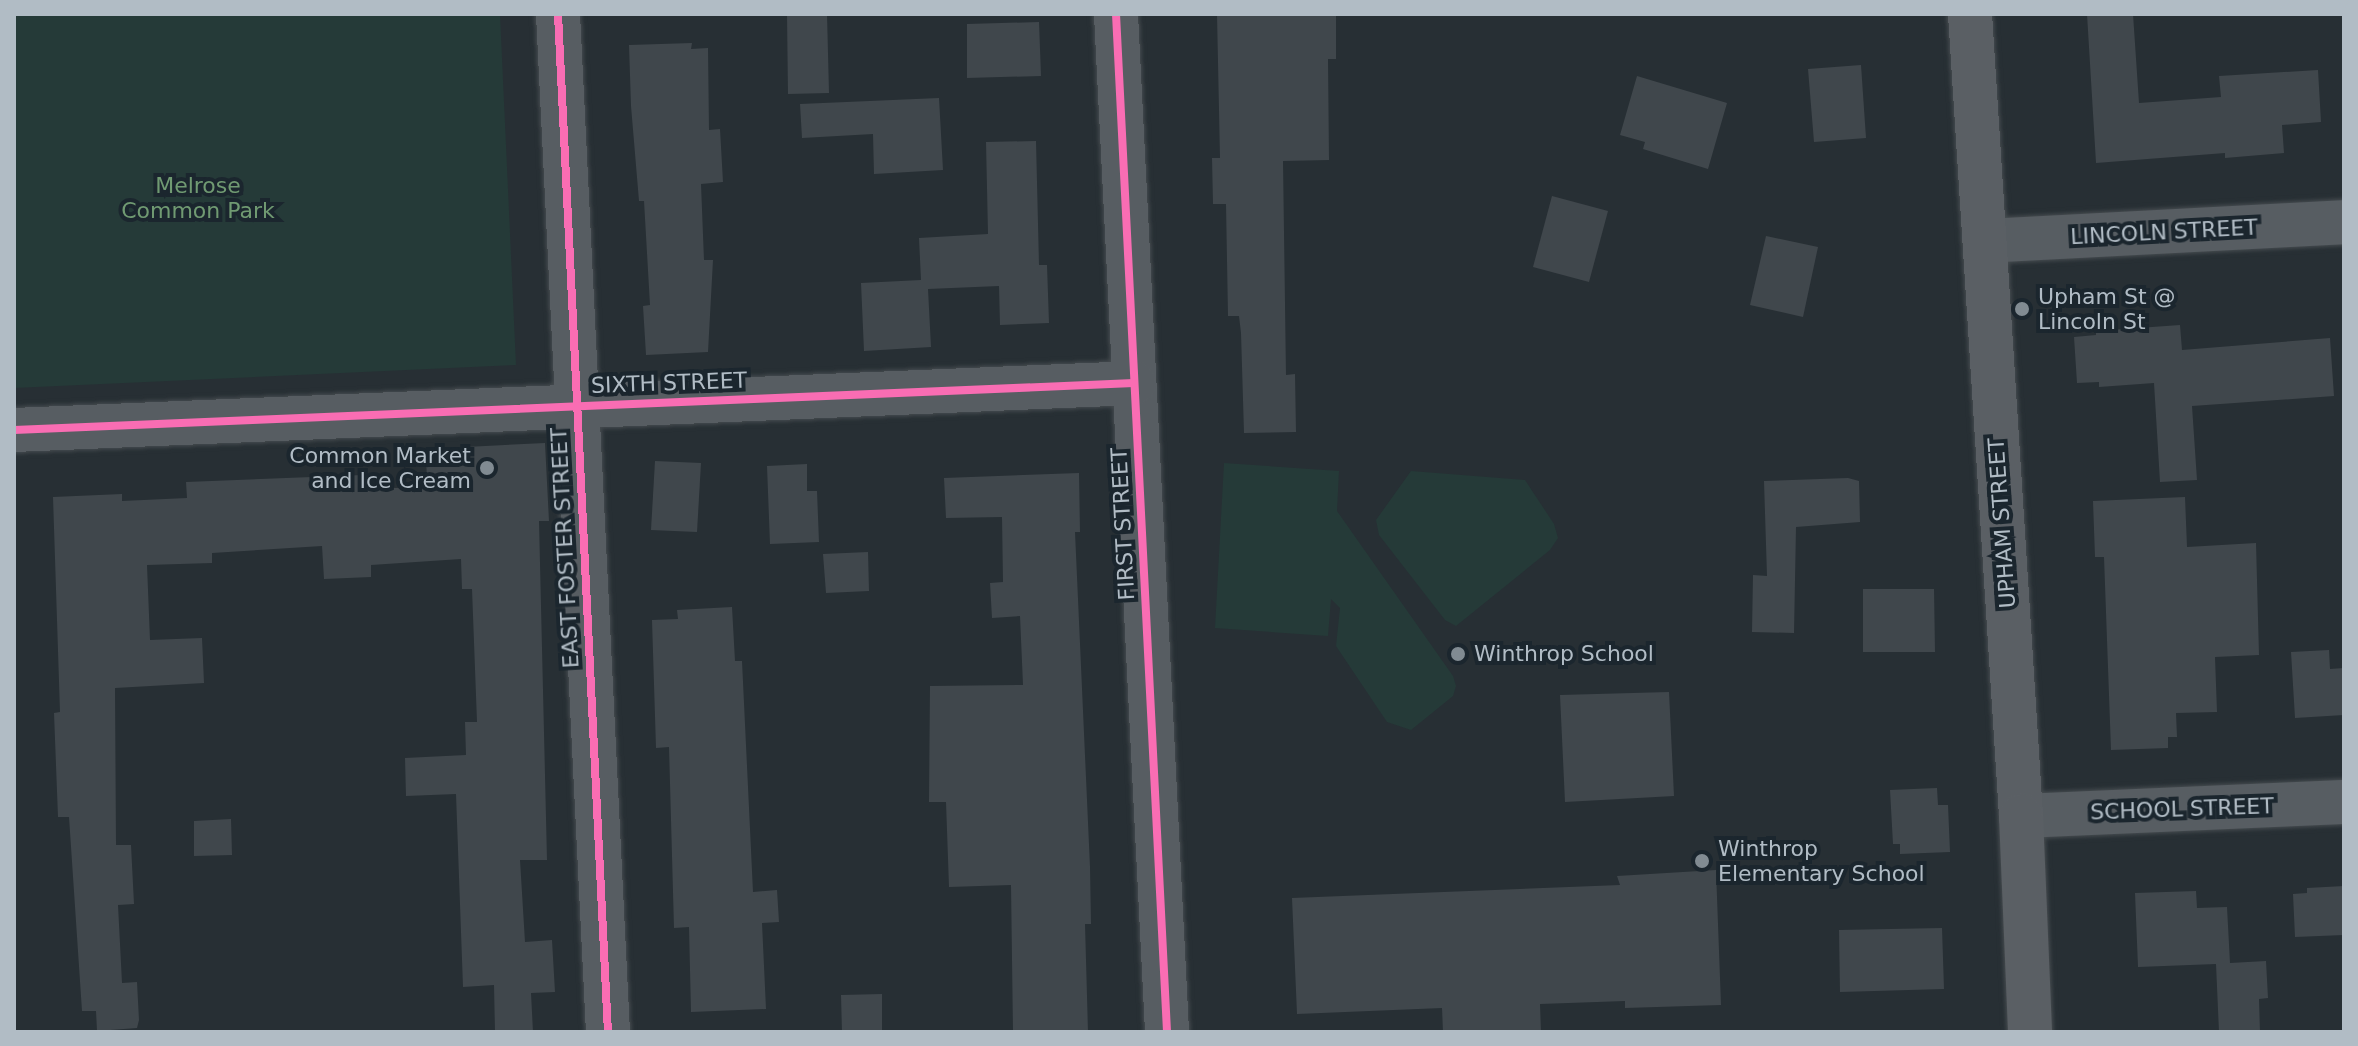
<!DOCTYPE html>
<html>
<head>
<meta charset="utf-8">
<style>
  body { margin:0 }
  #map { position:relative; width:2358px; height:1046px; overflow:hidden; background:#272f34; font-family:"DejaVu Sans",sans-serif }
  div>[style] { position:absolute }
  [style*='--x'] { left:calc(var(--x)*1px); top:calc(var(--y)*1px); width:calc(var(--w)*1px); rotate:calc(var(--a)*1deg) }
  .green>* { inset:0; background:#253a38 }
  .building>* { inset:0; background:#40474c }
  .roads { filter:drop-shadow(0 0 2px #454b4f) drop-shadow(0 0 2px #454b4f) }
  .minor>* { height:44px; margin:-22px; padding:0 22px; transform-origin:22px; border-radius:22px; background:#575d62 }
  .major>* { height:44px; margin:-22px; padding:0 22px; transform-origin:22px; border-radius:22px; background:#5a5f64 }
  .cycleway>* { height:8px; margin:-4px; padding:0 4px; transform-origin:4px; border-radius:4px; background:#f96db3 }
  .dots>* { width:22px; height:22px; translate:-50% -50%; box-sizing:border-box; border:4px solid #1b262e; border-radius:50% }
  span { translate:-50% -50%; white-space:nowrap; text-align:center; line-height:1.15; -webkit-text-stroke:8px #1b262e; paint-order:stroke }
  .park-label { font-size:22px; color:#709a72 }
  .street-label { font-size:22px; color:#b1bcc5 }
  .poi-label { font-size:22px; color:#b1bcc5 }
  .left { translate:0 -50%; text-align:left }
  .right { translate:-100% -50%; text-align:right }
  .frame { position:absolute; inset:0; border:16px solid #b1bcc5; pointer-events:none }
</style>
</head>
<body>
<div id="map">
  <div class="green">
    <div style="clip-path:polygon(14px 14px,500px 14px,516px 365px,14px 388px)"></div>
    <div style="clip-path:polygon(1224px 463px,1339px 471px,1337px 511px,1453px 676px,1456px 686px,1453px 696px,1411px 730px,1387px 722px,1336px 646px,1340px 608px,1331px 599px,1328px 636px,1215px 628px)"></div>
    <div style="clip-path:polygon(1411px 471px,1525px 480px,1554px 524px,1558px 538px,1550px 550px,1456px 626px,1445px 620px,1379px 535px,1376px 520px)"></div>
  </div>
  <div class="building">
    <div style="clip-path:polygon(787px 14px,827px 14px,829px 93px,788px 94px)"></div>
    <div style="clip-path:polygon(1217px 14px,1336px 14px,1336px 59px,1328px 59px,1329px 160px,1283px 161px,1286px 375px,1295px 374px,1296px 432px,1244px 433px,1241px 333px,1239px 316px,1228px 316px,1226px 204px,1213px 204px,1212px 158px,1220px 158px)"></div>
    <div style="clip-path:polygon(2087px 14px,2133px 14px,2139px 103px,2221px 97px,2219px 76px,2318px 70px,2321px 122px,2282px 125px,2284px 153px,2225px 158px,2225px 153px,2096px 163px)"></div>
    <div style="clip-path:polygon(1039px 22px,1041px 76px,967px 78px,967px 24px)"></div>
    <div style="clip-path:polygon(692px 43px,691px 49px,708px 48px,709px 130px,720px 129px,723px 182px,701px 184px,704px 260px,713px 260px,708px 352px,646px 355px,643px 306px,650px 305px,644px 201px,639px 201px,631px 106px,629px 45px)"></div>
    <div style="clip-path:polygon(1861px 65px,1866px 138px,1814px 142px,1808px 69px)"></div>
    <div style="clip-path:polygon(1637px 76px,1727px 103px,1708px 169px,1643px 149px,1645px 142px,1620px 135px)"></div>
    <div style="clip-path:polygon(939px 98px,943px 170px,874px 174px,873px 134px,802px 138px,800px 104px)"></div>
    <div style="clip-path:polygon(1036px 141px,1039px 265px,1047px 265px,1049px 323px,1000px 325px,999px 286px,928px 289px,931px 347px,864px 351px,861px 283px,921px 280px,919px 238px,988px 234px,986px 142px)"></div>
    <div style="clip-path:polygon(1552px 196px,1608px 211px,1589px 282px,1533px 267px)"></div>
    <div style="clip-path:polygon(1766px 236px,1818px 247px,1803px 317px,1750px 305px)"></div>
    <div style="clip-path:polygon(2180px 325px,2182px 350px,2330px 338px,2334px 396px,2192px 406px,2197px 480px,2160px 482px,2154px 383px,2099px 387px,2099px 382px,2077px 383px,2074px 337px,2096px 335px,2096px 331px)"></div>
    <div style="clip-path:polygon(545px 443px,549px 521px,539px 521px,547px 860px,520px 860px,525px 942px,552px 940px,555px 992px,531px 993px,533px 1032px,495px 1032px,494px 985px,463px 987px,456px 794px,406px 796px,405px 758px,466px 755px,465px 722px,477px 722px,472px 589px,462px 589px,461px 559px,371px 565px,371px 577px,324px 579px,322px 546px,212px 553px,212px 563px,147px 565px,150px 640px,202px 638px,204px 683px,115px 688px,116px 845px,131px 845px,134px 904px,118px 905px,122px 983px,137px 982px,139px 1020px,137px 1028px,97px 1031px,96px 1011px,82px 1011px,69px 817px,58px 817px,54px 713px,60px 712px,53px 497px,122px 494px,122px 501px,187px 498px,186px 482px,363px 475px,363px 489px,427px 487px,426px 449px)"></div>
    <div style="clip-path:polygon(655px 461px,701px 463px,697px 532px,651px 530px)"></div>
    <div style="clip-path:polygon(807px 464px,807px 491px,817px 491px,819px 542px,770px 544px,767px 466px)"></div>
    <div style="clip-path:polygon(1079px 473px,1080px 532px,1075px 532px,1090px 867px,1091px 924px,1085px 924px,1088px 1032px,1013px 1032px,1011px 885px,949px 887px,946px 802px,929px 802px,930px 686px,1023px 685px,1020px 616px,992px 618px,990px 583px,1003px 582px,1002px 517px,946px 518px,944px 478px)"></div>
    <div style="clip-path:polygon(1848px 478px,1859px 481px,1860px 522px,1796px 527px,1794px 633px,1752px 632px,1753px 575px,1767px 576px,1764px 481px)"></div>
    <div style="clip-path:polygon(2185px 497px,2187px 547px,2256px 543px,2259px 655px,2215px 657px,2217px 712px,2176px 713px,2177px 737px,2168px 737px,2168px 748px,2111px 750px,2104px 557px,2095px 557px,2093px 501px)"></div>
    <div style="clip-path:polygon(868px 552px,869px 591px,826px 593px,823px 554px)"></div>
    <div style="clip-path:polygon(1863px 589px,1934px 589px,1935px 652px,1863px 652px)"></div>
    <div style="clip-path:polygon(732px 607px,735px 661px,742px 661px,753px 892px,777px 890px,779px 922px,762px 923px,766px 1009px,691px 1012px,689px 927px,674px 928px,669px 747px,656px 748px,652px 620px,678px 619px,677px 610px)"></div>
    <div style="clip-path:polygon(2329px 650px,2330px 669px,2344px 668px,2344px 715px,2295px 718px,2291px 652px)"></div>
    <div style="clip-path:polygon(1669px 692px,1674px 796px,1565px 802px,1560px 695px)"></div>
    <div style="clip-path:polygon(1937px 788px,1938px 805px,1948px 805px,1950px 852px,1900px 854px,1900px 844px,1893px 844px,1890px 790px)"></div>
    <div style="clip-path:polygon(231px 819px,232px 855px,194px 856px,194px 821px)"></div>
    <div style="clip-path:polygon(1716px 870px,1721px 1005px,1625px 1008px,1625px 1001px,1540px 1004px,1541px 1032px,1443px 1032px,1442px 1008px,1297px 1014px,1292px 898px,1620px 885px,1617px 876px)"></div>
    <div style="clip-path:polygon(2344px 886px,2344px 935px,2295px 937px,2293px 894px,2307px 893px,2307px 888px)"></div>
    <div style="clip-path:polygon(2196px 891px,2197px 908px,2227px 907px,2230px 963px,2266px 961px,2268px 998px,2259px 999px,2260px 1032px,2219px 1032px,2216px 964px,2138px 967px,2135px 893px)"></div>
    <div style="clip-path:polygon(1942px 928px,1944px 989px,1840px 992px,1839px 930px)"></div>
    <div style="clip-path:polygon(882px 994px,882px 1032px,842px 1032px,841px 995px)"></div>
  </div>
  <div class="roads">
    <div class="minor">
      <div style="--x:558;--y:14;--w:1019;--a:87.19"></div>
      <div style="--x:1116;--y:14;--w:1019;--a:87.13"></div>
      <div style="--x:1985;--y:241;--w:360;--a:-3"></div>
      <div style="--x:14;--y:430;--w:1121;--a:-2.4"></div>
      <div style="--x:2021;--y:816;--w:323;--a:-2.5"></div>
    </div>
    <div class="major">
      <div style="--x:1970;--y:14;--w:804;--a:86.36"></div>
      <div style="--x:2021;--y:816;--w:216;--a:87.6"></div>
    </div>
  </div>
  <div class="cycleway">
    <div style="--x:558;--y:14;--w:1019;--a:87.19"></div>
    <div style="--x:1116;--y:14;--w:1019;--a:87.13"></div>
    <div style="--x:14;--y:430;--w:1121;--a:-2.4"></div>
  </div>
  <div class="dots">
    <div style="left:2022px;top:309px;background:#818b92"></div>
    <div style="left:487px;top:468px;background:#818b92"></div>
    <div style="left:1458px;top:654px;background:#818b92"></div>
    <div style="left:1702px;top:861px;background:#818b92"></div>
  </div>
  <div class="park-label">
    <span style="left:198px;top:198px">Melrose<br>Common Park</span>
  </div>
  <div class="street-label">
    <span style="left:2164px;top:232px;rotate:-3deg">LINCOLN STREET</span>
    <span style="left:669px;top:383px;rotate:-2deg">SIXTH STREET</span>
    <span style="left:2002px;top:523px;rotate:-94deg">UPHAM STREET</span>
    <span style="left:1123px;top:524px;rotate:-93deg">FIRST STREET</span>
    <span style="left:565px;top:548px;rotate:-93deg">EAST FOSTER STREET</span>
    <span style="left:2182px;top:809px;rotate:-2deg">SCHOOL STREET</span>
  </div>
  <div class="poi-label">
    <span class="left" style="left:2038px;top:309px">Upham St @<br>Lincoln St</span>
    <span class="right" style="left:471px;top:468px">Common Market<br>and Ice Cream</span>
    <span class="left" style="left:1474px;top:654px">Winthrop School</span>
    <span class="left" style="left:1718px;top:861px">Winthrop<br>Elementary School</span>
  </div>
  <div class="frame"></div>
</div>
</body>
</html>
